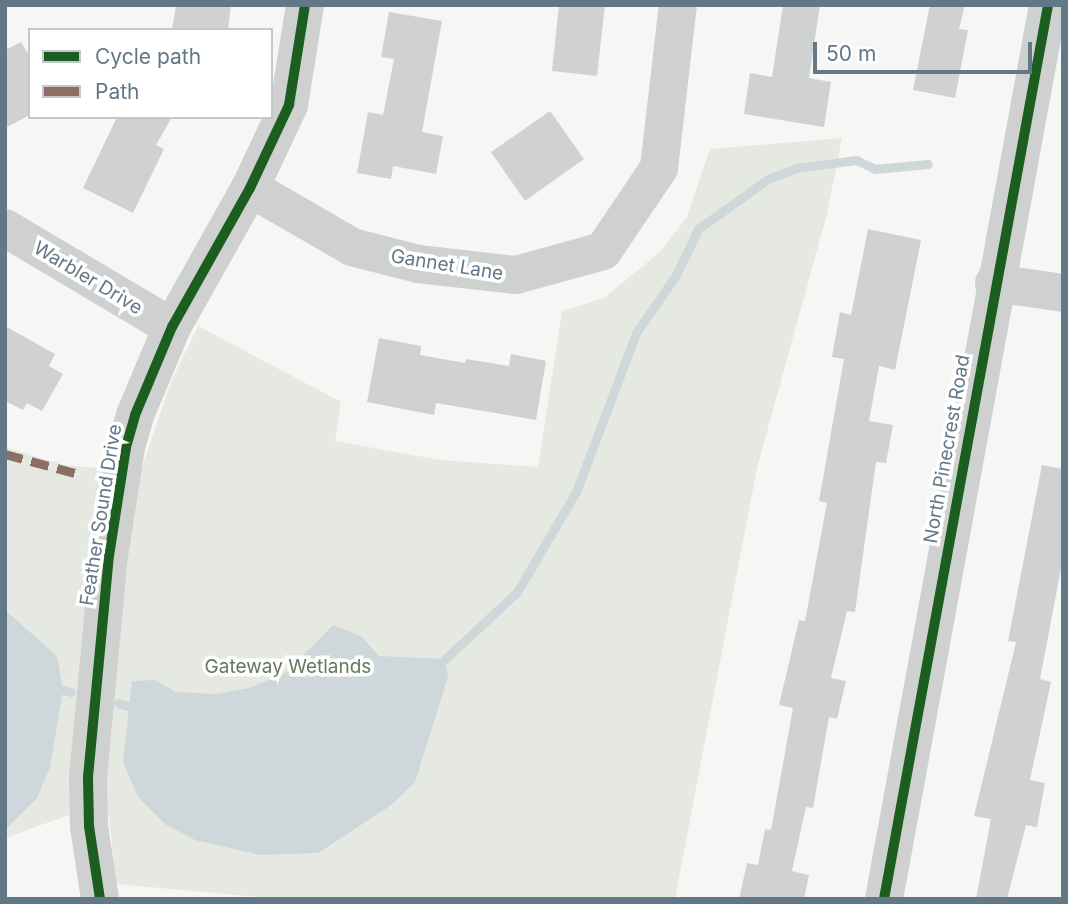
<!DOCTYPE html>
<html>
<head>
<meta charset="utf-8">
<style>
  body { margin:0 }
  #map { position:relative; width:1068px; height:904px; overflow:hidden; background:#f6f6f4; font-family:Inter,sans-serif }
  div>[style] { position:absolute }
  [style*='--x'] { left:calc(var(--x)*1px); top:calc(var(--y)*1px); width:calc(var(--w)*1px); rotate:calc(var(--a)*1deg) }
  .green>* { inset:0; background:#e6e9e2 }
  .water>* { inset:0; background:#ced7d9 }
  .stream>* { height:9px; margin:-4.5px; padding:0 4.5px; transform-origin:4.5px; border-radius:4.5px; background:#ced7d9 }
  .building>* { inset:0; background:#d0d2d2 }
  .minor>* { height:38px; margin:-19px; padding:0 19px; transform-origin:19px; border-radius:19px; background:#cfd1d1 }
  .quiet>* { height:9px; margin-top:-4.5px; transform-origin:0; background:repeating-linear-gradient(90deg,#8d6e63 0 18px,transparent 0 27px) }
  .cycleway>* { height:10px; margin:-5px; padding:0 5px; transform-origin:5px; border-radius:5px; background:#1b5e20 }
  span { translate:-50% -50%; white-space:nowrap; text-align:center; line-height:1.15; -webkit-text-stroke:7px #fff; paint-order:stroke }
  .street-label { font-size:19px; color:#637887 }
  .park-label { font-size:19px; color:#65795f }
  .frame { position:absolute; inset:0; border:7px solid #637887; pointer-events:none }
  .legend { position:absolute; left:28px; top:28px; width:245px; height:91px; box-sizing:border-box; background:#fff; border:2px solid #c1c9cf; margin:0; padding:9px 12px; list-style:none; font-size:21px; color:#637887 }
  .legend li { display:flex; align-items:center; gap:14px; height:35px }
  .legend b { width:35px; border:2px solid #c1c9cf }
  .scale { position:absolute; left:813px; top:42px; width:219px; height:32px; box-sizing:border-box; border:4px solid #637887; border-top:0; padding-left:9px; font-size:21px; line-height:24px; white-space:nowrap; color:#637887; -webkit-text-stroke:5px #fff; paint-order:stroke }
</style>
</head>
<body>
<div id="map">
  <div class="green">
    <div style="clip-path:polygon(842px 138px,827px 214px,757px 468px,675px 899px,282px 899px,116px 884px,109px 817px,69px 815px,5px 838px,5px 447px,64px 465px,140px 472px,172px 380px,198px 326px,341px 402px,335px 441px,440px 460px,538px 467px,562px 311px,604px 298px,661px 251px,687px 217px,710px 149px)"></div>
  </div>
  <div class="water">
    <div style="clip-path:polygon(5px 610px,57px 656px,63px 690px,50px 767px,37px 798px,5px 830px)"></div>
    <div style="clip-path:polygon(333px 625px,361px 636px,379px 656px,445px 659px,448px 677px,415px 782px,390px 806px,318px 853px,260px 855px,195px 840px,165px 824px,138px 797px,123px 762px,132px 681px,155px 680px,176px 692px,216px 694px,249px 688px,287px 672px)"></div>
  </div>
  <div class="stream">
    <div style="--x:445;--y:659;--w:98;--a:-42.9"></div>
    <div style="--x:517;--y:592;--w:116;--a:-59.5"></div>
    <div style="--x:576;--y:492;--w:170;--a:-69.3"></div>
    <div style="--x:636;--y:333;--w:70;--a:-55.4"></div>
    <div style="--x:676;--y:275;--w:51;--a:-64.4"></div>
    <div style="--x:698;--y:229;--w:86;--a:-35.5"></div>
    <div style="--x:768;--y:179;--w:30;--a:-21"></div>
    <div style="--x:796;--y:168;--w:61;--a:-7.6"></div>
    <div style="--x:856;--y:160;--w:21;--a:25"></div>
    <div style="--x:875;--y:169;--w:53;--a:-5.4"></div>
    <div style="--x:63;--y:690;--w:8;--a:14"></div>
    <div style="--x:118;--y:703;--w:10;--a:17"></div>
  </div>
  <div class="building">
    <div style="clip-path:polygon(176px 5px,231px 5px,228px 30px,172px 30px)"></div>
    <div style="clip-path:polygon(559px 5px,605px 5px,597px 76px,552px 71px)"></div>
    <div style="clip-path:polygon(783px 5px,820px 5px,809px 78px,831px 82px,824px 127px,744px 114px,750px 73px,772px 77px)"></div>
    <div style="clip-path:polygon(930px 5px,965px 5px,959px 29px,968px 30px,955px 98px,913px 90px)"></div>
    <div style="clip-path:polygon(389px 12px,442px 21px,422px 132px,443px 136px,436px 174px,393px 166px,391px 179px,357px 173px,368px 112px,383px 115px,394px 59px,381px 57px)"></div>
    <div style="clip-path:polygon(21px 42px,30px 57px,30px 115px,5px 128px,5px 50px)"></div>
    <div style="clip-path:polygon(550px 111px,584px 159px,525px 201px,491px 152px)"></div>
    <div style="clip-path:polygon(117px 117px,172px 117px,156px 145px,164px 149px,133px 213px,83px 188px)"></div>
    <div style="clip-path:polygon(868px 229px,921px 240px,895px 370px,879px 366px,869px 421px,893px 425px,886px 463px,876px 462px,855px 612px,847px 611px,831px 678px,846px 681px,837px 719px,829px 717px,813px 808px,806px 807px,792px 871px,809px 875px,804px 899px,739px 899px,747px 863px,758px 865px,765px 829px,771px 830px,793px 708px,779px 705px,799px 620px,805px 621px,827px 503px,819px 501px,844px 359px,832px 357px,840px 312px,851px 315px)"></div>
    <div style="clip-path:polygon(5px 326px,55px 354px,49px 366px,63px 374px,42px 411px,27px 403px,23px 410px,5px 401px)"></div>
    <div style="clip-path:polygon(379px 338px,421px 346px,420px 355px,465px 363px,466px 359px,509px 366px,511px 354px,546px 361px,536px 420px,436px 403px,434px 415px,367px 402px)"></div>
    <div style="clip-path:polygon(1042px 465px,1063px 469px,1063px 558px,1040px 679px,1051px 682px,1030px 780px,1045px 783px,1037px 827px,1026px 825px,1007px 899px,976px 899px,991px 819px,974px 816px,1016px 642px,1008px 641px)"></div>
  </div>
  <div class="minor">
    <div style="--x:250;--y:188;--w:118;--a:30"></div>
    <div style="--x:352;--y:247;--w:68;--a:14.4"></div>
    <div style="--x:418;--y:264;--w:99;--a:6.4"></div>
    <div style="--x:516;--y:275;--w:90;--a:-15.4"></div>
    <div style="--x:603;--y:251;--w:100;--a:-56"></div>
    <div style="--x:659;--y:168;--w:164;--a:-83.4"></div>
    <div style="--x:5;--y:228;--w:194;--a:30.7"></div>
    <div style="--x:994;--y:283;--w:70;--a:8.2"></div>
    <div style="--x:100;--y:899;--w:74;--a:-98.6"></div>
    <div style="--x:89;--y:826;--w:49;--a:-91.2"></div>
    <div style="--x:88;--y:777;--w:222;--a:-84.6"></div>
    <div style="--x:109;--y:556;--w:110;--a:-81.1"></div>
    <div style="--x:126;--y:447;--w:33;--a:-74"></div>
    <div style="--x:135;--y:415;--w:95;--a:-67.2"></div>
    <div style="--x:172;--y:327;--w:159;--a:-60.7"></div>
    <div style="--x:250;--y:188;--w:92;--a:-64.8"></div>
    <div style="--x:289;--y:105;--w:101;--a:-80.9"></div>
    <div style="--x:884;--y:899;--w:909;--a:-79.6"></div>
  </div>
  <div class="quiet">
    <div style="--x:5;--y:454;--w:73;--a:15.2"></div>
  </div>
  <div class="cycleway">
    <div style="--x:100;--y:899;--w:74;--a:-98.6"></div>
    <div style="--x:89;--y:826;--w:49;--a:-91.2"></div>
    <div style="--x:88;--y:777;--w:222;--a:-84.6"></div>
    <div style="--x:109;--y:556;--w:110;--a:-81.1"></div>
    <div style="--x:126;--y:447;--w:33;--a:-74"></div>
    <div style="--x:135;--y:415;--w:95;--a:-67.2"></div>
    <div style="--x:172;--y:327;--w:159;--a:-60.7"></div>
    <div style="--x:250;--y:188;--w:92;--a:-64.8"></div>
    <div style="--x:289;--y:105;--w:101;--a:-80.9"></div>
    <div style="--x:884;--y:899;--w:909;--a:-79.6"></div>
  </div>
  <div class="street-label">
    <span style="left:447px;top:265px;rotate:9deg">Gannet Lane</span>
    <span style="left:88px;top:278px;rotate:31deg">Warbler Drive</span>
    <span style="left:947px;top:449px;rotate:-80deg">North Pinecrest Road</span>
    <span style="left:101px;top:515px;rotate:-81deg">Feather Sound Drive</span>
  </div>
  <div class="park-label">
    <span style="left:288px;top:667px">Gateway Wetlands</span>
  </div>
  <div class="frame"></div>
  <ul class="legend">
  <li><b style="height:9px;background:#1b5e20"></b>Cycle path</li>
  <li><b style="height:9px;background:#8d6e63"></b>Path</li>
  </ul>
  <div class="scale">50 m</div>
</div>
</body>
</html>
